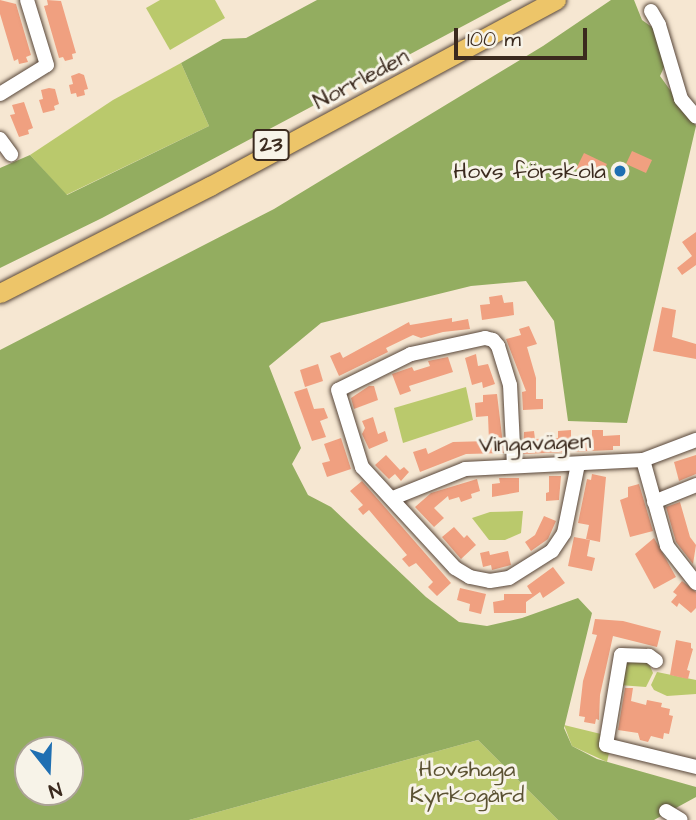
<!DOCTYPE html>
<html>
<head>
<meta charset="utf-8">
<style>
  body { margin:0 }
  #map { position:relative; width:696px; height:820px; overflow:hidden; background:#f6e7d2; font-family:"Architects Daughter",sans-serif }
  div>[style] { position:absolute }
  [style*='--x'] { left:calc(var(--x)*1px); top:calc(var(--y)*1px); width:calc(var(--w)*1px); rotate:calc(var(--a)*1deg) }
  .green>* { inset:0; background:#bac96c }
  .forest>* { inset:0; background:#93ad60 }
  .building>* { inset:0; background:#f0a080 }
  .roads { filter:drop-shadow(0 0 2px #574639) drop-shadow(0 0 2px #574639) }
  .minor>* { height:14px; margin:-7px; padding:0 7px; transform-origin:7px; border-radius:7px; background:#fff }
  .highway>* { height:19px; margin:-9.5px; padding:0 9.5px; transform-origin:9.5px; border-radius:9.5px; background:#edc569 }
  .dots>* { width:19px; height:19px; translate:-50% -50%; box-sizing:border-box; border:4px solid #f7f3e8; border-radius:50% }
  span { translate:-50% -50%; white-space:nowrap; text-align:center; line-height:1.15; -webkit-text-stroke:6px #f7f3e8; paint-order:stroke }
  .shield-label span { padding:2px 5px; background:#f7f3e8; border:2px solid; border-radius:5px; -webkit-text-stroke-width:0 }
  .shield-label { font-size:21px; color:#3b2a1e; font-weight:700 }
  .street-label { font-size:23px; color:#3b2a1e }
  .poi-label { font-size:23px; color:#3b2a1e }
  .right { translate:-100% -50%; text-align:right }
  .park-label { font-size:23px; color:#5b5232 }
  .north { position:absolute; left:14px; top:736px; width:70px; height:70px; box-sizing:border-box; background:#f7f3e8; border:2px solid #aca397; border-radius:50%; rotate:162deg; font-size:19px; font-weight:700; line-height:28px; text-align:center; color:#3b2a1e }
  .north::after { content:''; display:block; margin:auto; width:24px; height:32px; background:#1f6fb2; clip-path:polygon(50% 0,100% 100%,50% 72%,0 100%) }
  .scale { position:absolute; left:454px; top:28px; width:133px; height:32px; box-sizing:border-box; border:4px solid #3b2a1e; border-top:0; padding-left:9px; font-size:21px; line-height:24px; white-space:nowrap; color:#3b2a1e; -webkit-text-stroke:5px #f7f3e8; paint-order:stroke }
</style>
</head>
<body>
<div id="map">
  <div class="green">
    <div style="clip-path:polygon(160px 0,215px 0,225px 18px,170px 50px,146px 8px)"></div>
    <div style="clip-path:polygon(181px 63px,209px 126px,66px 195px,30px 155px,113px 100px)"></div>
    <div style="clip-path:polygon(466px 387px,473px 420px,403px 443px,394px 408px)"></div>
    <div style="clip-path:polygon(523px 511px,521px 533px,505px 540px,489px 540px,472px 518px,490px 512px)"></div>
    <div style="clip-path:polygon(632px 657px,649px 664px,653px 673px,646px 687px,619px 685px,621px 665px)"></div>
    <div style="clip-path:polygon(657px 672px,696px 680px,696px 694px,667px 696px,654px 690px,651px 685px)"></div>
    <div style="clip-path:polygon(564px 725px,601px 734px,609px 753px,607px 762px,572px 746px)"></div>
    <div style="clip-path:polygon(478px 740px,558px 820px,189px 820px)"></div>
  </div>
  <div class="forest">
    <div style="clip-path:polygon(317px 0,512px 0,102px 218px,0 268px,0 168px,30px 155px,67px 195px,209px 126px,181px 63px,223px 39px,246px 38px)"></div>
    <div style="clip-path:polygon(evenodd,611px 0,634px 0,642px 20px,656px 30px,665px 65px,660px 76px,696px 126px,627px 423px,568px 421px,554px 321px,526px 281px,471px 286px,321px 323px,269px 366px,301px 448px,292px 464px,308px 495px,331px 507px,426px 597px,459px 622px,487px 626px,522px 618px,578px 598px,592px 613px,564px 728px,572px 746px,597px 759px,696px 787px,696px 797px,654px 820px,558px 820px,478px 740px,189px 820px,0 820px,0 350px,274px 209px,543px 46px,611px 0,28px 750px,70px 750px,70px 792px,28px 792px,28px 750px)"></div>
  </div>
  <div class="building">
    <div style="clip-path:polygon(0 0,16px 4px,31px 55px,26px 57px,28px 62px,19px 64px,18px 59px,14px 61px,0 14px)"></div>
    <div style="clip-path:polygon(47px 0,61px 1px,76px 53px,72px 54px,73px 59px,65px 61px,63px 57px,59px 58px,44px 6px,48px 5px)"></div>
    <div style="clip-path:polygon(79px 73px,84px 75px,88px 89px,84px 90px,85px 95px,77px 97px,76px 93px,71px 94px,69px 85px,73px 84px,71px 76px)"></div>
    <div style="clip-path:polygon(49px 88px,55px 89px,59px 104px,54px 106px,55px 110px,43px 113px,39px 100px,43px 99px,41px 90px)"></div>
    <div style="clip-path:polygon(24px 102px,33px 128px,28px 130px,29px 134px,19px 137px,10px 115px,15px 114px,12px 105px)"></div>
    <div style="clip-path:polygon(632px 151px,652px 160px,646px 173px,626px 164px)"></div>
    <div style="clip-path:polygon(584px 153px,607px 164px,599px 180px,576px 169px)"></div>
    <div style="clip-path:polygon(696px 232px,696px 265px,682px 275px,677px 268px,692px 256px,682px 242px)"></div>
    <div style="clip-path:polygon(502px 295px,504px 303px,513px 302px,514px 315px,482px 320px,480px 305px,490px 304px,489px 297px)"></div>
    <div style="clip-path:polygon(662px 307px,676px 310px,672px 337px,696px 344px,696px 359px,653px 351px)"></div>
    <div style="clip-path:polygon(452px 318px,452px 322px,468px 319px,470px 329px,443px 332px,421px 338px,413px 335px,386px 348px,388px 352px,339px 376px,330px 356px,340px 352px,343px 358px,409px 322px,410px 325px)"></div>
    <div style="clip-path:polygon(529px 326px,537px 344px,527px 347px,536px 378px,536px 399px,543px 399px,543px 409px,523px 410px,522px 392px,526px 391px,506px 339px,521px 335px,519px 329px)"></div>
    <div style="clip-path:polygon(476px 354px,478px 366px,488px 364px,495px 384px,483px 388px,482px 382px,472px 385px,465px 358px)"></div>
    <div style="clip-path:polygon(448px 357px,453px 372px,409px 386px,411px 391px,400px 395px,392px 374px,412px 367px,414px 371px,430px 366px,428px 361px)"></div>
    <div style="clip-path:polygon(318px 364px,323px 381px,305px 387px,300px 370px)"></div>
    <div style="clip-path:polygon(369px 386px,374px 386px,378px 400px,354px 409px,351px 398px)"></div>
    <div style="clip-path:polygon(307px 388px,314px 409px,324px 408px,328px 418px,320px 421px,326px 437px,312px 441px,294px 392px)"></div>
    <div style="clip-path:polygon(497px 394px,504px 453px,466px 454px,420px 472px,413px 452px,426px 448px,428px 454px,453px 442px,489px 441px,488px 416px,476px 417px,475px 403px,483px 402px,483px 395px)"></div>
    <div style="clip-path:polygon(373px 417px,378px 434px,385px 431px,388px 441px,369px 449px,362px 434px,365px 428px,362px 421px)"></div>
    <div style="clip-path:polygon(571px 430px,571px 438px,592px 437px,592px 430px,603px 430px,603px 436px,620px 435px,620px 446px,613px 446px,613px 450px,523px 454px,524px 432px,534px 431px,535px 439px,558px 438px,558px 431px)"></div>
    <div style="clip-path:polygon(341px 438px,351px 469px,327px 477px,322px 463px,330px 461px,324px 444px)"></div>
    <div style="clip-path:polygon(386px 455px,400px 470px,404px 467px,409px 472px,401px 481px,395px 474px,389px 479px,375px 465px)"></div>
    <div style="clip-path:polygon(696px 455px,696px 474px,679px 481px,674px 462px)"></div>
    <div style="clip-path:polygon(592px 474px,606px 477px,600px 542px,586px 539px,589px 525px,578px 523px,587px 479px,591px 480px)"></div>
    <div style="clip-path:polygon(549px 476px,561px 476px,559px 500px,546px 501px,546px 493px,549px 492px)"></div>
    <div style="clip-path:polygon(499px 478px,519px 478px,519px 492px,492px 497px,492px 484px,500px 483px)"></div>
    <div style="clip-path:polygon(477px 479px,480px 491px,471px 494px,472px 498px,461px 502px,459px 497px,449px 500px,448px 496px,434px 508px,444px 518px,434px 527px,415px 507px,431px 493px)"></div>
    <div style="clip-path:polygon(362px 481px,451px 583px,437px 596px,428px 587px,433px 582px,416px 563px,409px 567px,402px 559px,407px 555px,369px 510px,363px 515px,358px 509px,363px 505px,350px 491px)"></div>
    <div style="clip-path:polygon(639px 484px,653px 531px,630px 537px,620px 500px,628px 497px,628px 487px)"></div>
    <div style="clip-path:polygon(680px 502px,690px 537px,696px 545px,693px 564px,676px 542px,666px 507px)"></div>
    <div style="clip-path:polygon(544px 516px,556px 521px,548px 539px,531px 551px,525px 542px,535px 535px)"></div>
    <div style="clip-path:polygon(454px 527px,464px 538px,467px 535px,476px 545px,461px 559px,442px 537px)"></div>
    <div style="clip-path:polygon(574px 537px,590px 540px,587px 556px,595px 558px,592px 571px,568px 566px)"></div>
    <div style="clip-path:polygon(654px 538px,676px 577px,654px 589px,635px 554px)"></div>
    <div style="clip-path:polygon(489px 551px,490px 555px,508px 551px,511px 565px,492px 570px,491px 565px,483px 567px,480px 553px)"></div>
    <div style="clip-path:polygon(553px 567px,565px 583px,543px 598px,540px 592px,526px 602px,526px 613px,494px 613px,493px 602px,504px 600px,504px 594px,532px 594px,527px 586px)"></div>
    <div style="clip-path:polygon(682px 581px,696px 592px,696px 608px,691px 613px,679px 603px,677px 607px,671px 602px,677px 595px,673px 592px)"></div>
    <div style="clip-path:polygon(460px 588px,486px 594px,481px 614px,469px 611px,470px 604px,457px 600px)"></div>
    <div style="clip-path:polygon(595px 619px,623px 621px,661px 631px,657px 647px,613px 636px,600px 695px,599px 720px,596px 719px,595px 724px,584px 722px,585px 717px,579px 716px,583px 681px,597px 635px,592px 634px)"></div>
    <div style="clip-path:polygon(676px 640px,691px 643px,691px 648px,693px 649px,687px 670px,690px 671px,688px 679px,670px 675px)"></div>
    <div style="clip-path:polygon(625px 688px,633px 688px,631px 701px,646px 705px,647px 700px,662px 703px,661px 707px,670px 709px,669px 715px,673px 716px,669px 734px,664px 733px,663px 739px,651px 736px,648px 742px,640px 740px,638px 733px,618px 730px)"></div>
  </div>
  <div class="roads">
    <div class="minor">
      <div style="--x:651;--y:11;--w:16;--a:60"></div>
      <div style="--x:659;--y:25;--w:77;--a:73.4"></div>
      <div style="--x:681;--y:99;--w:23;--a:50"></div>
      <div style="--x:0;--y:94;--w:55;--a:-31.7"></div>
      <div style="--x:47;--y:65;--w:68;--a:-107.1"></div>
      <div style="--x:0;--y:139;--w:19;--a:54"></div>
      <div style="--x:643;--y:460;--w:89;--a:74.4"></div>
      <div style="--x:667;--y:546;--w:47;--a:51.9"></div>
      <div style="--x:514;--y:466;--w:81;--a:-92.8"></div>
      <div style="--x:510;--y:385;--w:41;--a:-107.1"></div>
      <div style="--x:498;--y:346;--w:8;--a:-130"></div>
      <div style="--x:493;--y:340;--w:8;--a:-166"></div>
      <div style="--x:485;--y:338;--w:76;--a:167.8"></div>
      <div style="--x:411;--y:354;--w:81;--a:153.7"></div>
      <div style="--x:338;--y:390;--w:81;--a:72.7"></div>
      <div style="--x:362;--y:467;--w:137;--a:47.4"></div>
      <div style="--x:455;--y:568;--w:17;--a:31"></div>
      <div style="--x:470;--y:577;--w:20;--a:11"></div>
      <div style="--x:490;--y:581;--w:19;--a:-9"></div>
      <div style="--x:509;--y:578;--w:51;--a:-32.1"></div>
      <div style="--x:552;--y:551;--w:22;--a:-56"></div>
      <div style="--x:564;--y:533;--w:70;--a:-78.5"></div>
      <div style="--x:393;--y:498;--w:78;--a:-21.9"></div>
      <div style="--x:465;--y:469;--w:178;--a:-2.9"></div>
      <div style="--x:643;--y:460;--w:57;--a:-20.7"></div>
      <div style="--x:654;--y:502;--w:45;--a:-22"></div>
      <div style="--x:656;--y:661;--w:9;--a:-144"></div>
      <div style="--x:649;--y:656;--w:28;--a:-178"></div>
      <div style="--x:621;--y:655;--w:91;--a:99.5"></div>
      <div style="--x:606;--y:745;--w:93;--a:13.7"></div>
      <div style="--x:666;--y:811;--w:17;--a:31"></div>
    </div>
    <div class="highway">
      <div style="--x:0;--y:293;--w:236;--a:-27"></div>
      <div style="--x:210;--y:186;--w:393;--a:-28.3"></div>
    </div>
  </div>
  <div class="dots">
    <div style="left:620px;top:171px;background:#1f6fb2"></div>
  </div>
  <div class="shield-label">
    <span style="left:271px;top:145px">23</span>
  </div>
  <div class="street-label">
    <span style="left:361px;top:79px;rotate:-28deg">Norrleden</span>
    <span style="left:535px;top:443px;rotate:-2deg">Vingavägen</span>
  </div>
  <div class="poi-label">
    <span class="right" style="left:606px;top:171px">Hovs förskola</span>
  </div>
  <div class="park-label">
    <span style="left:467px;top:782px">Hovshaga<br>Kyrkogård</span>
  </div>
  <div class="north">N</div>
  <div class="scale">100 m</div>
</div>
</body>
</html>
